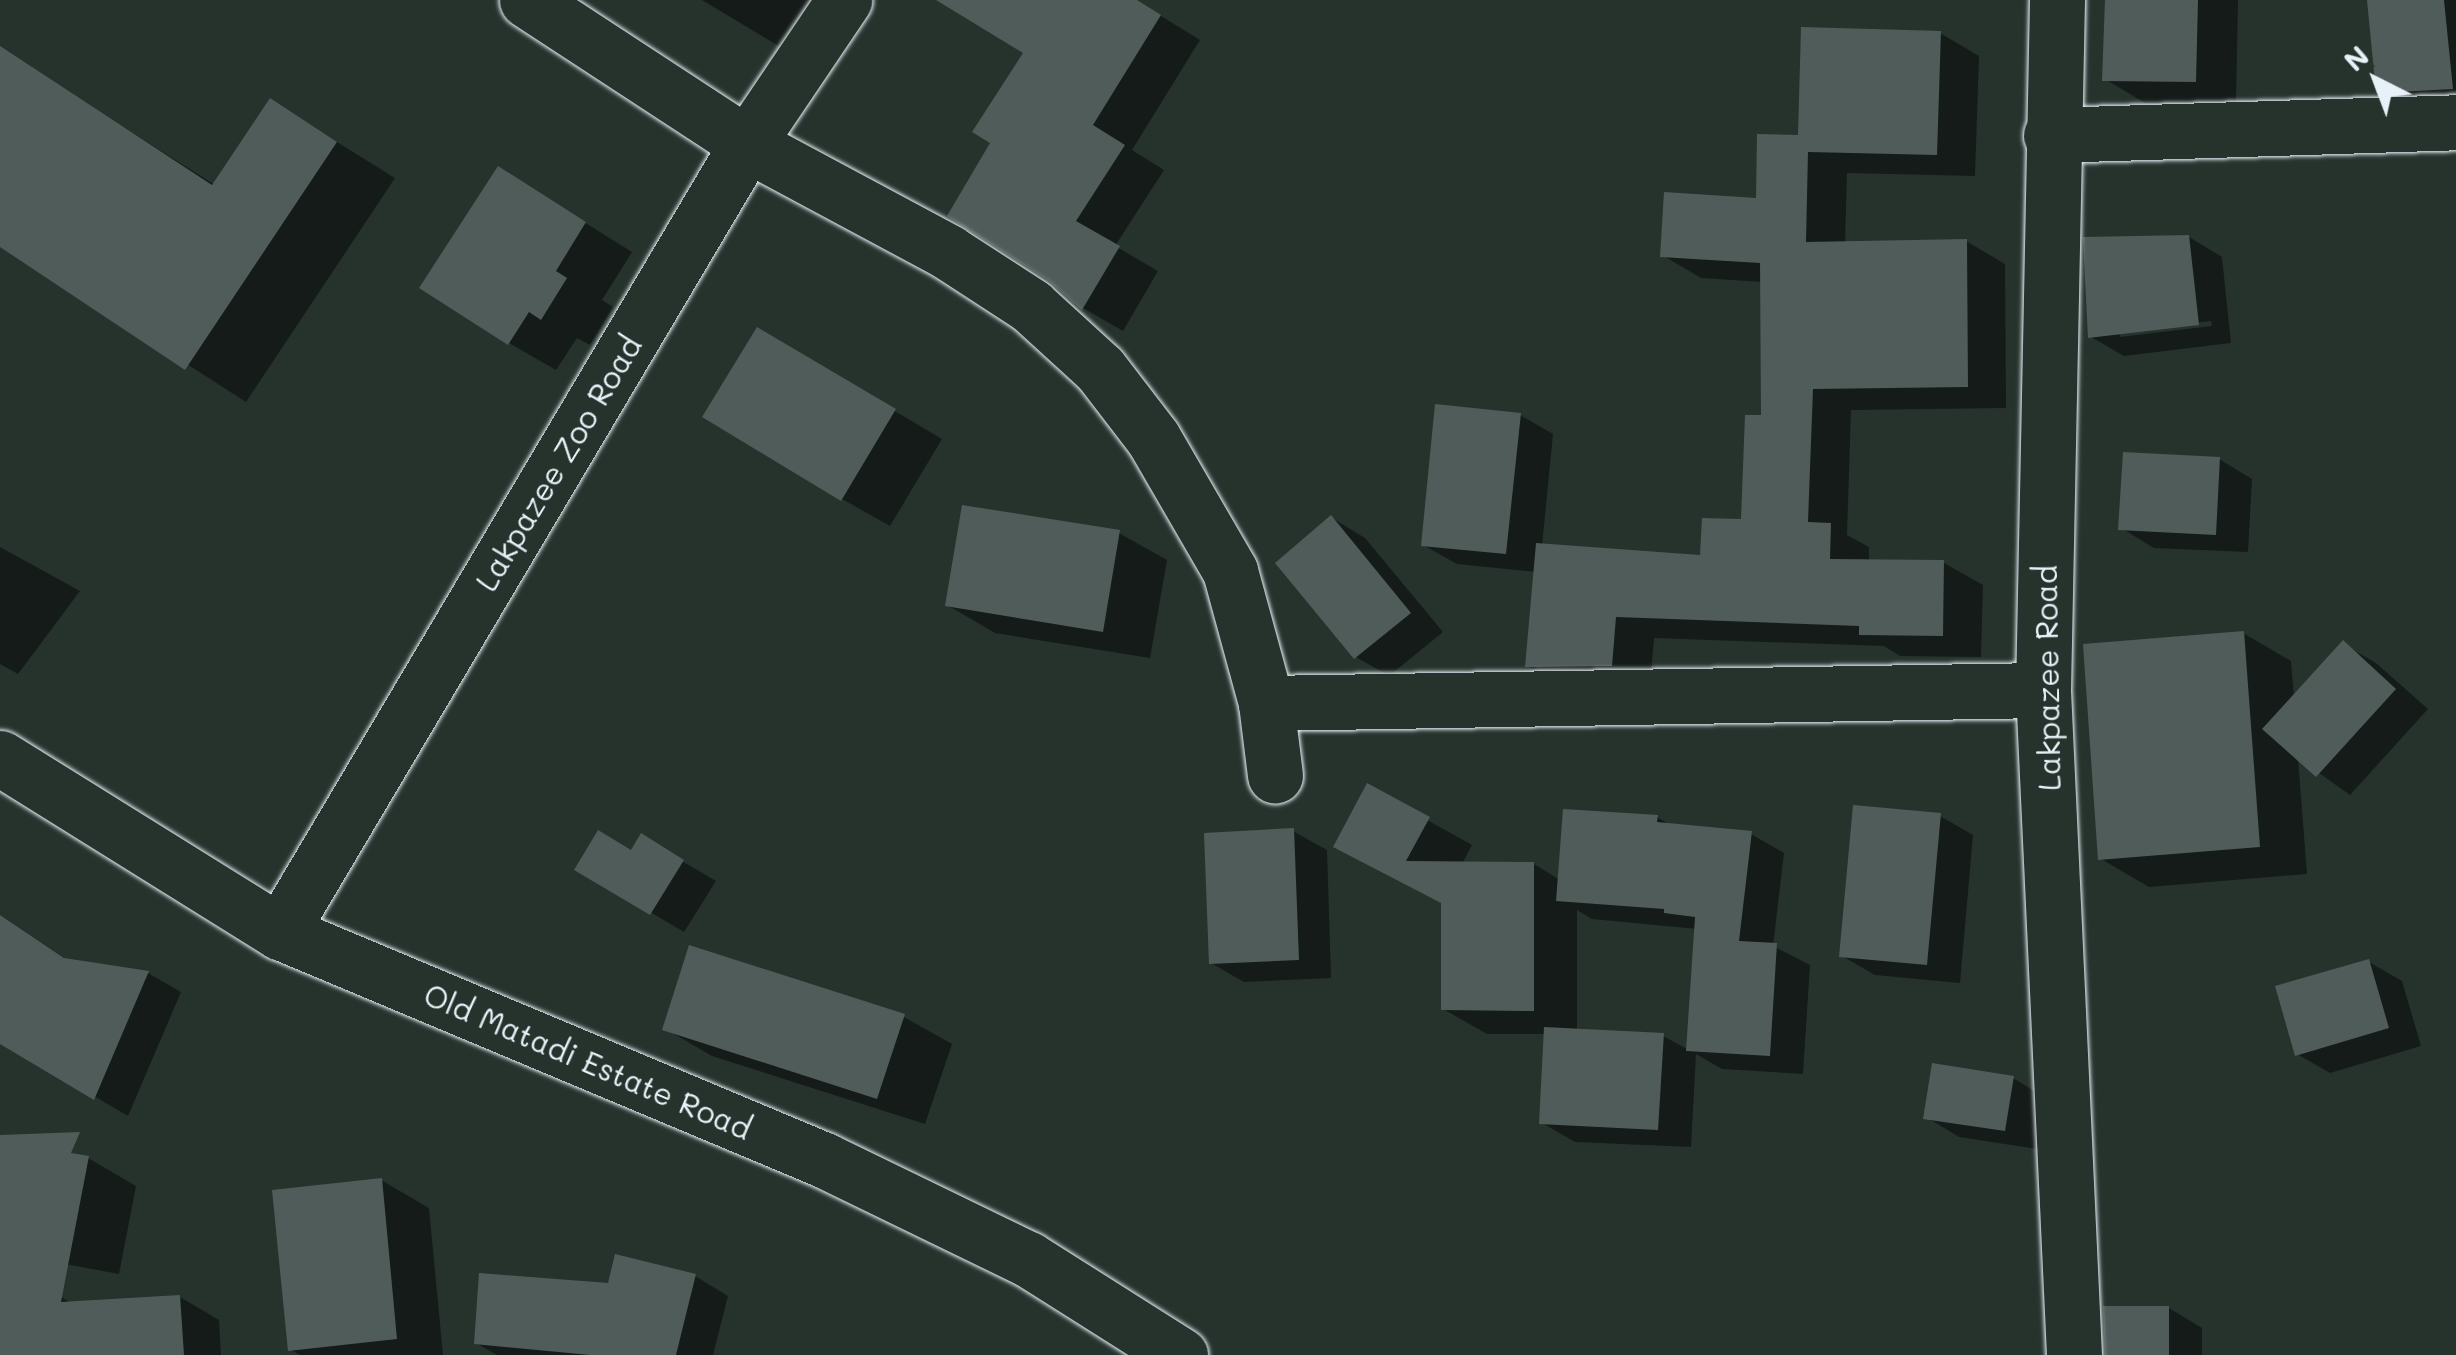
<!DOCTYPE html>
<html>
<head>
<meta charset="utf-8">
<style>
  body { margin:0 }
  #map { position:relative; width:2456px; height:1355px; overflow:hidden; background:#26332d; font-family:Mali,sans-serif }
  div>[style] { position:absolute }
  [style*='--x'] { left:calc(var(--x)*1px); top:calc(var(--y)*1px); width:calc(var(--w)*1px); rotate:calc(var(--a)*1deg) }
  .shadow>* { inset:0; background:#0007 }
  .building>* { inset:0; background:#505c59 }
  .roads { filter:drop-shadow(0 0 2px #e8f1f8) drop-shadow(0 0 2px #e8f1f8) }
  .street>* { height:55px; margin:-27.5px; padding:0 27.5px; transform-origin:27.5px; border-radius:27.5px; background:#26332d }
  .secondary>* { height:55px; margin:-27.5px; padding:0 27.5px; transform-origin:27.5px; border-radius:27.5px; background:#26332d }
  span { translate:-50% -50%; white-space:nowrap; text-align:center; line-height:1.15; -webkit-text-stroke:8px #26332d; paint-order:stroke }
  .street-label { font-size:30px; color:#e8f1f8 }
  .north { position:absolute; left:2326px; top:30px; width:100px; height:100px; -webkit-text-stroke:8px #26332d; paint-order:stroke; rotate:318deg; font-size:28px; font-weight:700; line-height:40px; text-align:center; color:#e8f1f8 }
  .north::after { content:''; display:block; margin:auto; width:35px; height:45px; background:#e8f1f8; clip-path:polygon(50% 0,100% 100%,50% 72%,0 100%) }
</style>
</head>
<body>
<div id="map">
  <div class="shadow">
    <div style="clip-path:polygon(702px 0,852px 0,810px 65px)"></div>
    <div style="clip-path:polygon(940px 0,1135px 0,1200px 40px,1132px 150px,1164px 170px,1115px 246px,1158px 271px,1123px 331px,1083px 308px,1050px 278px,994px 142px,1026px 52px)"></div>
    <div style="clip-path:polygon(2126px 0,2238px 0,2236px 103px,2145px 103px,2105px 79px)"></div>
    <div style="clip-path:polygon(2370px 0,2456px 0,2456px 109px,2412px 111px,2379px 92px)"></div>
    <div style="clip-path:polygon(1940px 33px,1979px 56px,1975px 176px,1847px 173px,1845px 244px,1966px 241px,2005px 264px,2006px 408px,1851px 410px,1847px 535px,1869px 547px,1869px 562px,1944px 563px,1983px 585px,1981px 657px,1900px 656px,1884px 646px,1654px 638px,1650px 687px,1567px 688px,1528px 666px,1536px 572px,1457px 564px,1423px 545px,1520px 415px,1553px 434px,1542px 546px,1703px 558px,1743px 522px,1763px 418px,1762px 282px,1701px 278px,1662px 255px,1759px 201px,1800px 137px)"></div>
    <div style="clip-path:polygon(0 49px,215px 185px,271px 101px,395px 178px,246px 402px,0 244px)"></div>
    <div style="clip-path:polygon(499px 169px,632px 252px,602px 300px,613px 307px,590px 345px,577px 338px,556px 370px,509px 343px)"></div>
    <div style="clip-path:polygon(evenodd,2189px 237px,2222px 257px,2231px 343px,2124px 356px,2091px 337px,2189px 237px,2211px 321px,2212px 326px,2120px 337px,2120px 332px,2211px 321px)"></div>
    <div style="clip-path:polygon(805px 358px,942px 439px,890px 526px,842px 499px)"></div>
    <div style="clip-path:polygon(2219px 459px,2252px 479px,2248px 552px,2154px 548px,2121px 528px)"></div>
    <div style="clip-path:polygon(1332px 518px,1365px 538px,1443px 632px,1389px 676px,1356px 657px)"></div>
    <div style="clip-path:polygon(1119px 533px,1167px 560px,1150px 658px,995px 633px,947px 605px)"></div>
    <div style="clip-path:polygon(0 547px,80px 591px,18px 674px,0 664px)"></div>
    <div style="clip-path:polygon(2243px 633px,2291px 661px,2294px 698px,2343px 644px,2376px 663px,2428px 709px,2350px 795px,2298px 758px,2307px 874px,2149px 887px,2101px 859px)"></div>
    <div style="clip-path:polygon(evenodd,1368px 787px,1472px 845px,1462px 864px,1534px 864px,1560px 880px,1657px 817px,1672px 826px,1751px 834px,1784px 853px,1773px 946px,1810px 965px,1803px 1074px,1722px 1069px,1696px 1054px,1691px 1147px,1575px 1142px,1542px 1123px,1547px 1034px,1487px 1034px,1443px 1009px,1444px 904px,1380px 871px,1368px 787px,1577px 910px,1592px 919px,1697px 929px,1689px 1050px,1663px 1036px,1577px 1031px,1577px 910px)"></div>
    <div style="clip-path:polygon(1940px 816px,1973px 835px,1960px 983px,1875px 975px,1842px 956px)"></div>
    <div style="clip-path:polygon(1293px 831px,1327px 850px,1331px 978px,1244px 982px,1211px 963px)"></div>
    <div style="clip-path:polygon(641px 837px,716px 881px,684px 932px,578px 869px,632px 853px)"></div>
    <div style="clip-path:polygon(0 915px,69px 961px,148px 973px,181px 992px,128px 1116px,0 1041px)"></div>
    <div style="clip-path:polygon(2369px 962px,2402px 981px,2421px 1046px,2330px 1073px,2297px 1054px)"></div>
    <div style="clip-path:polygon(904px 1017px,952px 1044px,925px 1124px,712px 1056px,664px 1028px)"></div>
    <div style="clip-path:polygon(2013px 1078px,2046px 1098px,2038px 1149px,1959px 1137px,1926px 1117px)"></div>
    <div style="clip-path:polygon(0 1142px,88px 1158px,136px 1186px,119px 1274px,0 1252px)"></div>
    <div style="clip-path:polygon(381px 1180px,429px 1208px,443px 1355px,300px 1355px,290px 1349px)"></div>
    <div style="clip-path:polygon(695px 1276px,728px 1296px,713px 1355px,497px 1355px,476px 1343px,610px 1285px)"></div>
    <div style="clip-path:polygon(61px 1297px,73px 1304px,180px 1297px,219px 1320px,221px 1355px,0 1355px,0 1303px)"></div>
    <div style="clip-path:polygon(2169px 1308px,2202px 1328px,2202px 1355px,2108px 1355px)"></div>
  </div>
  <div class="building">
    <div style="clip-path:polygon(936px 0,1137px 0,1161px 15px,1093px 125px,1125px 145px,1076px 221px,1120px 246px,1082px 310px,1048px 280px,947px 216px,990px 143px,972px 132px,1023px 53px)"></div>
    <div style="clip-path:polygon(2105px 0,2198px 0,2196px 82px,2102px 81px)"></div>
    <div style="clip-path:polygon(2367px 0,2444px 0,2453px 89px,2376px 93px)"></div>
    <div style="clip-path:polygon(1801px 27px,1941px 31px,1937px 155px,1808px 152px,1806px 242px,1967px 239px,1968px 387px,1813px 389px,1808px 522px,1831px 523px,1830px 559px,1944px 560px,1943px 636px,1859px 635px,1859px 626px,1616px 617px,1612px 666px,1525px 667px,1536px 543px,1700px 555px,1702px 518px,1741px 519px,1745px 415px,1761px 415px,1760px 263px,1660px 257px,1664px 192px,1756px 198px,1757px 134px,1798px 135px)"></div>
    <div style="clip-path:polygon(0 46px,212px 185px,270px 98px,337px 142px,185px 370px,0 247px)"></div>
    <div style="clip-path:polygon(498px 166px,586px 222px,556px 271px,567px 278px,541px 320px,529px 312px,508px 345px,419px 288px)"></div>
    <div style="clip-path:polygon(2189px 235px,2199px 325px,2088px 338px,2083px 237px)"></div>
    <div style="clip-path:polygon(757px 327px,896px 409px,841px 501px,702px 417px)"></div>
    <div style="clip-path:polygon(1435px 404px,1521px 413px,1506px 554px,1421px 546px)"></div>
    <div style="clip-path:polygon(2123px 452px,2220px 457px,2216px 535px,2118px 530px)"></div>
    <div style="clip-path:polygon(962px 505px,1120px 530px,1103px 632px,945px 606px)"></div>
    <div style="clip-path:polygon(1331px 515px,1411px 613px,1354px 659px,1275px 563px)"></div>
    <div style="clip-path:polygon(2244px 631px,2260px 847px,2098px 860px,2083px 644px)"></div>
    <div style="clip-path:polygon(2343px 640px,2396px 689px,2316px 777px,2262px 729px)"></div>
    <div style="clip-path:polygon(1367px 783px,1430px 817px,1406px 861px,1534px 862px,1534px 1011px,1441px 1010px,1441px 903px,1333px 847px)"></div>
    <div style="clip-path:polygon(1853px 805px,1941px 813px,1927px 965px,1839px 957px)"></div>
    <div style="clip-path:polygon(1563px 809px,1658px 815px,1657px 822px,1752px 831px,1739px 941px,1777px 943px,1770px 1056px,1686px 1051px,1695px 917px,1664px 913px,1664px 909px,1556px 901px)"></div>
    <div style="clip-path:polygon(1294px 828px,1299px 960px,1209px 964px,1204px 833px)"></div>
    <div style="clip-path:polygon(598px 830px,631px 850px,641px 833px,684px 860px,650px 915px,574px 870px)"></div>
    <div style="clip-path:polygon(0 915px,64px 958px,149px 971px,94px 1100px,0 1044px)"></div>
    <div style="clip-path:polygon(689px 945px,905px 1014px,877px 1099px,662px 1030px)"></div>
    <div style="clip-path:polygon(2369px 959px,2389px 1028px,2295px 1056px,2275px 986px)"></div>
    <div style="clip-path:polygon(1544px 1027px,1664px 1033px,1658px 1130px,1539px 1124px)"></div>
    <div style="clip-path:polygon(1932px 1063px,2014px 1076px,2005px 1131px,1923px 1119px)"></div>
    <div style="clip-path:polygon(80px 1132px,71px 1153px,89px 1156px,61px 1302px,180px 1295px,184px 1355px,0 1355px,0 1135px)"></div>
    <div style="clip-path:polygon(382px 1178px,397px 1339px,288px 1351px,272px 1190px)"></div>
    <div style="clip-path:polygon(615px 1254px,696px 1274px,676px 1355px,590px 1355px,474px 1344px,479px 1273px,608px 1283px)"></div>
    <div style="clip-path:polygon(2103px 1306px,2169px 1306px,2169px 1355px,2105px 1355px)"></div>
  </div>
  <div class="roads">
    <div class="street">
      <div style="--x:527;--y:0;--w:263;--a:33.2"></div>
      <div style="--x:747;--y:144;--w:228;--a:28.2"></div>
      <div style="--x:948;--y:252;--w:99;--a:33"></div>
      <div style="--x:1031;--y:306;--w:93;--a:42.4"></div>
      <div style="--x:1100;--y:369;--w:87;--a:52.5"></div>
      <div style="--x:1153;--y:438;--w:154;--a:59.9"></div>
      <div style="--x:1230;--y:571;--w:137;--a:74.7"></div>
      <div style="--x:1266;--y:703;--w:73;--a:82.9"></div>
      <div style="--x:2057;--y:0;--w:690;--a:91.16"></div>
      <div style="--x:2043;--y:690;--w:666;--a:87.33"></div>
      <div style="--x:2051;--y:135;--w:405;--a:-1.8"></div>
      <div style="--x:1266;--y:703;--w:777;--a:-0.96"></div>
      <div style="--x:280;--y:932;--w:916;--a:-59.35"></div>
      <div style="--x:747;--y:144;--w:174;--a:-56"></div>
    </div>
    <div class="secondary">
      <div style="--x:0;--y:758;--w:330;--a:31.9"></div>
      <div style="--x:280;--y:932;--w:590;--a:22.74"></div>
      <div style="--x:824;--y:1160;--w:227;--a:25.9"></div>
      <div style="--x:1028;--y:1259;--w:180;--a:32.3"></div>
    </div>
  </div>
  <div class="street-label">
    <span style="left:558px;top:463px;rotate:-59deg">Lakpazee Zoo Road</span>
    <span style="left:2047px;top:678px;rotate:-91deg">Lakpazee Road</span>
    <span style="left:588px;top:1061px;rotate:23deg">Old Matadi Estate Road</span>
  </div>
  <div class="north">N</div>
</div>
</body>
</html>
